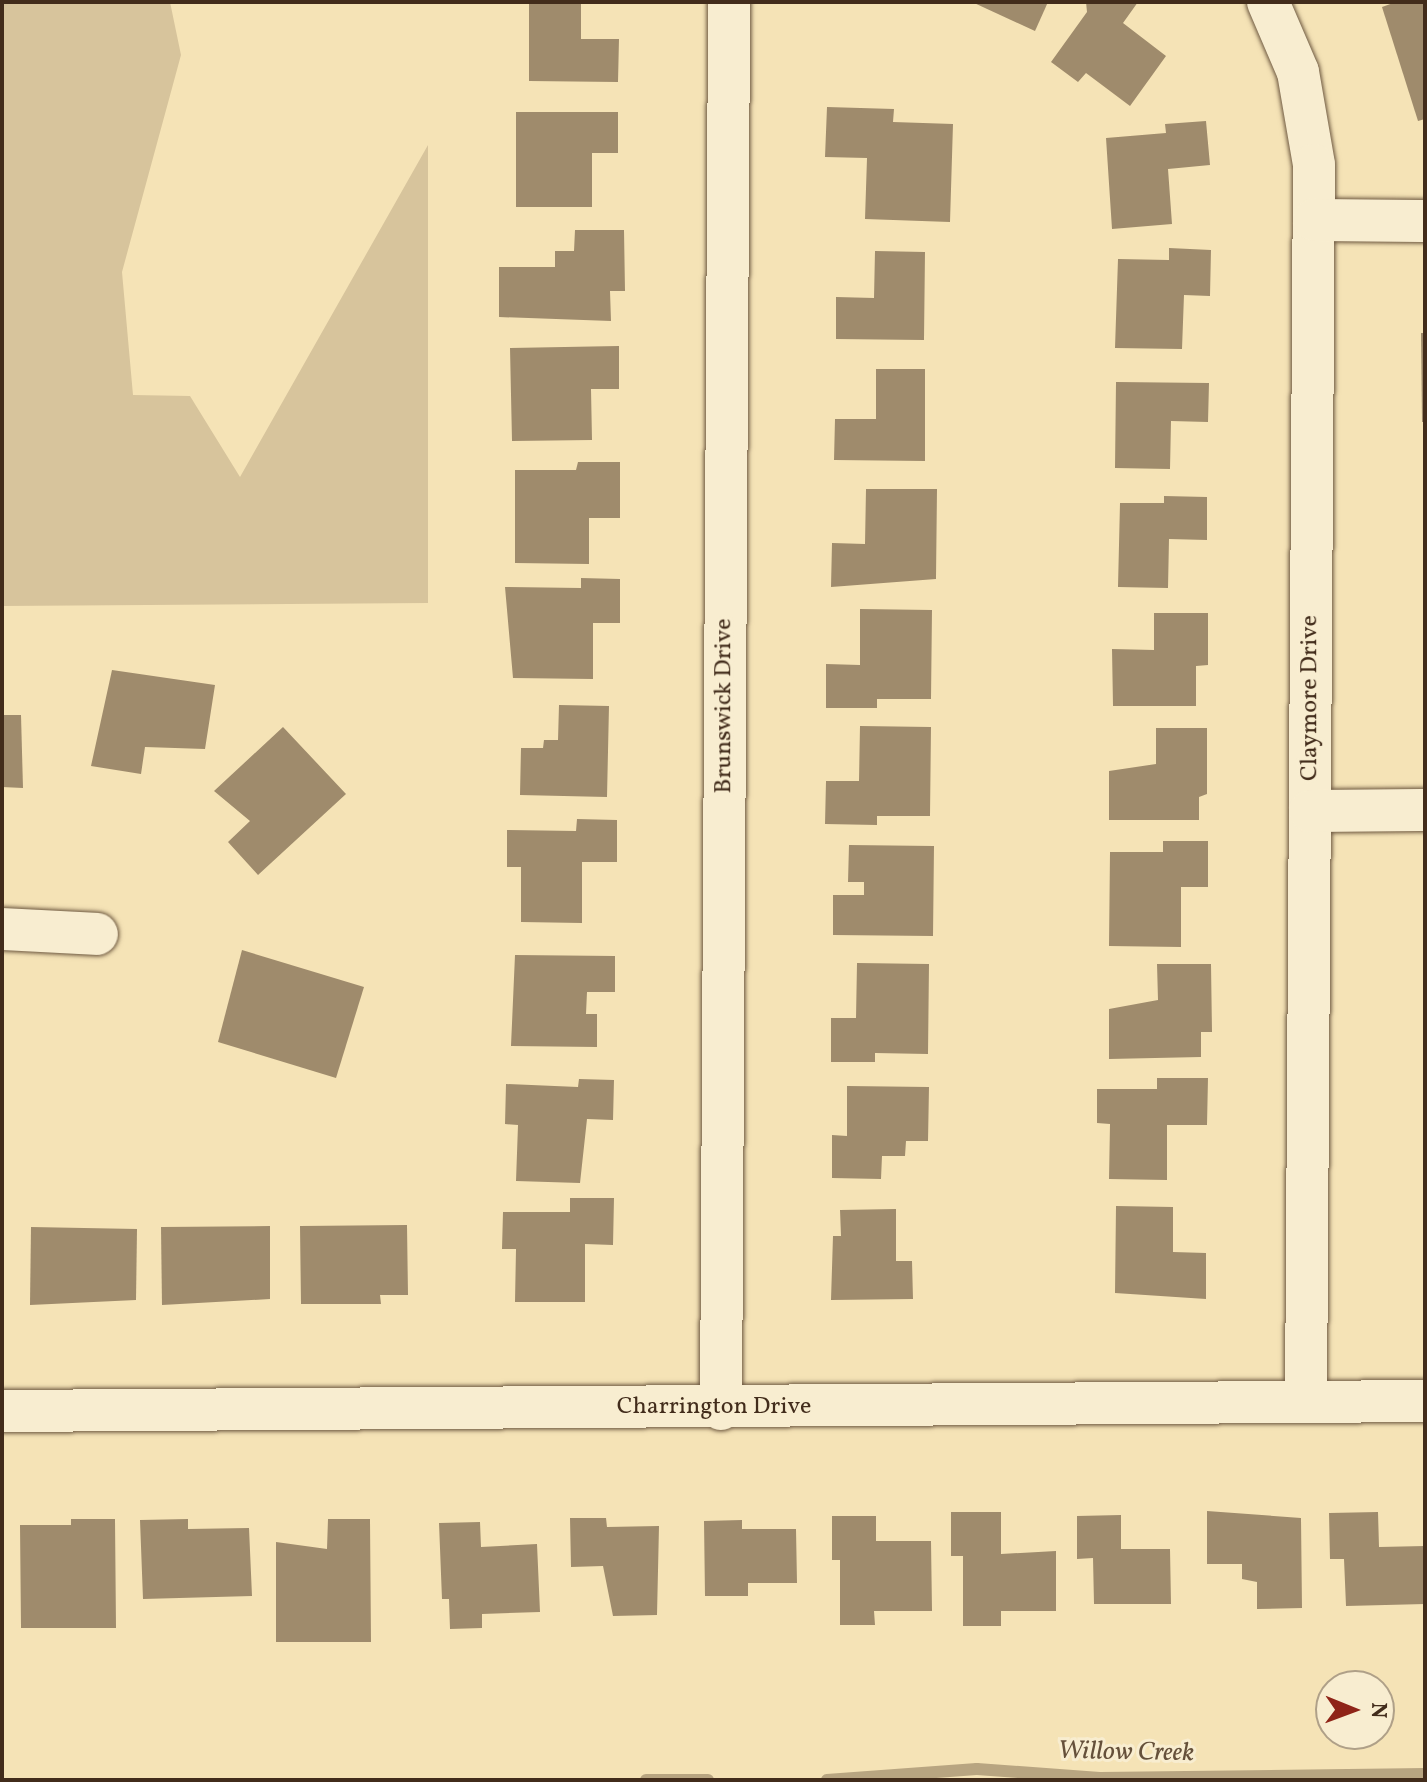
<!DOCTYPE html>
<html>
<head>
<meta charset="utf-8">
<style>
  body { margin:0 }
  #map { position:relative; width:1427px; height:1782px; overflow:hidden; background:#f5e3b6; font-family:Vollkorn,serif }
  div>[style] { position:absolute }
  [style*='--x'] { left:calc(var(--x)*1px); top:calc(var(--y)*1px); width:calc(var(--w)*1px); rotate:calc(var(--a)*1deg) }
  .green>* { inset:0; background:#d7c49c }
  .stream>* { height:12px; margin:-6px; padding:0 6px; transform-origin:6px; border-radius:6px; background:#b8a581 }
  .building>* { inset:0; background:#9f8b6c }
  .roads { filter:drop-shadow(0 0 2px #6f5a42) drop-shadow(0 0 2px #6f5a42) }
  .minor>* { height:42px; margin:-21px; padding:0 21px; transform-origin:21px; border-radius:21px; background:#f8edd0 }
  span { translate:-50% -50%; white-space:nowrap; text-align:center; line-height:1.15; -webkit-text-stroke:6px #f8edd0; paint-order:stroke }
  .street-label { font-size:24px; color:#422c1b }
  .water-label { font-size:26px; color:#65503a; font-style:italic }
  .frame { position:absolute; inset:0; border:4px solid #422c1b; pointer-events:none }
  .north { position:absolute; left:1315px; top:1670px; width:80px; height:80px; box-sizing:border-box; background:#f8edd0; border:2px solid #afa088; border-radius:50%; rotate:91deg; font-size:22px; font-weight:700; line-height:32px; text-align:center; color:#422c1b }
  .north::after { content:''; display:block; margin:auto; width:28px; height:36px; background:#8f2418; clip-path:polygon(50% 0,100% 100%,50% 72%,0 100%) }
</style>
</head>
<body>
<div id="map">
  <div class="green">
    <div style="clip-path:polygon(2px 2px,170px 2px,181px 55px,122px 272px,133px 395px,190px 396px,240px 477px,428px 145px,428px 603px,2px 606px)"></div>
  </div>
  <div class="stream">
    <div style="--x:646;--y:1780;--w:62;--a:0"></div>
    <div style="--x:827;--y:1780;--w:150;--a:-4.2"></div>
    <div style="--x:977;--y:1769;--w:123;--a:4.2"></div>
    <div style="--x:1100;--y:1778;--w:325;--a:-0.7"></div>
  </div>
  <div class="building">
    <div style="clip-path:polygon(529px 2px,581px 2px,581px 39px,619px 39px,618px 82px,529px 81px)"></div>
    <div style="clip-path:polygon(972px 2px,1048px 2px,1035px 31px)"></div>
    <div style="clip-path:polygon(1086px 2px,1138px 2px,1123px 23px,1166px 56px,1130px 106px,1086px 73px,1078px 82px,1051px 62px,1087px 12px)"></div>
    <div style="clip-path:polygon(1396px 2px,1425px 2px,1425px 119px,1418px 121px,1382px 7px)"></div>
    <div style="clip-path:polygon(827px 107px,894px 109px,893px 122px,953px 124px,950px 222px,865px 219px,867px 158px,825px 157px)"></div>
    <div style="clip-path:polygon(516px 112px,618px 112px,618px 153px,592px 153px,592px 207px,516px 207px)"></div>
    <div style="clip-path:polygon(1206px 121px,1210px 165px,1168px 169px,1172px 224px,1112px 229px,1106px 138px,1166px 133px,1165px 124px)"></div>
    <div style="clip-path:polygon(575px 230px,624px 230px,625px 291px,610px 291px,611px 321px,499px 317px,499px 267px,555px 267px,555px 251px,574px 251px)"></div>
    <div style="clip-path:polygon(1169px 248px,1211px 250px,1210px 296px,1184px 295px,1182px 349px,1115px 348px,1118px 259px,1169px 260px)"></div>
    <div style="clip-path:polygon(875px 251px,925px 252px,924px 340px,836px 339px,836px 297px,874px 298px)"></div>
    <div style="clip-path:polygon(1421px 333px,1425px 333px,1425px 422px,1422px 422px)"></div>
    <div style="clip-path:polygon(619px 346px,619px 389px,591px 389px,592px 440px,512px 441px,510px 348px)"></div>
    <div style="clip-path:polygon(876px 369px,925px 369px,925px 461px,834px 460px,835px 419px,876px 419px)"></div>
    <div style="clip-path:polygon(1116px 382px,1209px 383px,1208px 422px,1171px 421px,1170px 469px,1115px 468px)"></div>
    <div style="clip-path:polygon(578px 462px,620px 462px,620px 518px,589px 518px,589px 564px,515px 563px,515px 470px,576px 470px)"></div>
    <div style="clip-path:polygon(866px 489px,937px 489px,936px 579px,831px 587px,832px 543px,865px 544px)"></div>
    <div style="clip-path:polygon(1164px 496px,1207px 497px,1207px 540px,1169px 539px,1168px 588px,1118px 587px,1120px 503px,1164px 503px)"></div>
    <div style="clip-path:polygon(581px 578px,620px 579px,620px 623px,593px 623px,593px 679px,513px 678px,505px 587px,581px 588px)"></div>
    <div style="clip-path:polygon(860px 609px,932px 610px,931px 699px,877px 699px,877px 708px,826px 708px,826px 664px,860px 665px)"></div>
    <div style="clip-path:polygon(1154px 613px,1208px 613px,1208px 665px,1196px 666px,1196px 706px,1113px 706px,1112px 649px,1154px 650px)"></div>
    <div style="clip-path:polygon(112px 670px,215px 685px,205px 749px,145px 747px,141px 774px,91px 766px)"></div>
    <div style="clip-path:polygon(559px 705px,609px 706px,607px 797px,520px 795px,521px 748px,543px 748px,544px 740px,558px 740px)"></div>
    <div style="clip-path:polygon(2px 715px,21px 715px,23px 788px,2px 787px)"></div>
    <div style="clip-path:polygon(860px 726px,931px 727px,930px 816px,877px 816px,877px 825px,825px 824px,826px 781px,859px 781px)"></div>
    <div style="clip-path:polygon(283px 727px,346px 794px,258px 875px,228px 842px,250px 821px,214px 791px)"></div>
    <div style="clip-path:polygon(1156px 728px,1207px 728px,1207px 794px,1199px 797px,1199px 820px,1109px 820px,1109px 771px,1156px 764px)"></div>
    <div style="clip-path:polygon(577px 819px,617px 820px,617px 862px,582px 862px,582px 923px,521px 922px,521px 867px,507px 867px,507px 830px,576px 831px)"></div>
    <div style="clip-path:polygon(1163px 841px,1208px 841px,1208px 887px,1181px 887px,1181px 947px,1109px 946px,1110px 852px,1163px 852px)"></div>
    <div style="clip-path:polygon(849px 845px,934px 846px,933px 936px,833px 935px,833px 895px,864px 895px,864px 882px,848px 882px)"></div>
    <div style="clip-path:polygon(242px 950px,364px 987px,336px 1078px,218px 1042px)"></div>
    <div style="clip-path:polygon(515px 955px,615px 956px,615px 992px,587px 992px,586px 1014px,597px 1014px,597px 1047px,511px 1046px)"></div>
    <div style="clip-path:polygon(857px 963px,929px 964px,928px 1054px,875px 1053px,875px 1062px,831px 1062px,831px 1018px,856px 1018px)"></div>
    <div style="clip-path:polygon(1157px 964px,1211px 964px,1212px 1032px,1201px 1032px,1201px 1057px,1109px 1059px,1109px 1009px,1158px 1000px)"></div>
    <div style="clip-path:polygon(1157px 1078px,1208px 1078px,1207px 1125px,1167px 1125px,1167px 1180px,1109px 1179px,1110px 1124px,1097px 1123px,1097px 1089px,1157px 1089px)"></div>
    <div style="clip-path:polygon(579px 1079px,614px 1080px,613px 1120px,587px 1119px,580px 1183px,516px 1181px,518px 1125px,505px 1124px,506px 1084px,578px 1087px)"></div>
    <div style="clip-path:polygon(847px 1086px,929px 1087px,928px 1141px,906px 1141px,905px 1156px,882px 1156px,881px 1179px,832px 1178px,832px 1135px,847px 1136px)"></div>
    <div style="clip-path:polygon(570px 1198px,614px 1198px,613px 1245px,585px 1244px,585px 1302px,515px 1302px,516px 1249px,502px 1249px,503px 1212px,570px 1212px)"></div>
    <div style="clip-path:polygon(1116px 1206px,1173px 1207px,1173px 1252px,1206px 1253px,1206px 1299px,1115px 1293px)"></div>
    <div style="clip-path:polygon(896px 1209px,896px 1261px,912px 1261px,913px 1299px,831px 1300px,833px 1236px,841px 1236px,840px 1210px)"></div>
    <div style="clip-path:polygon(407px 1225px,408px 1295px,380px 1295px,381px 1304px,301px 1304px,300px 1226px)"></div>
    <div style="clip-path:polygon(270px 1226px,270px 1299px,162px 1305px,161px 1227px)"></div>
    <div style="clip-path:polygon(31px 1227px,137px 1229px,136px 1300px,30px 1305px)"></div>
    <div style="clip-path:polygon(1207px 1511px,1301px 1518px,1302px 1608px,1257px 1609px,1257px 1582px,1242px 1579px,1242px 1564px,1207px 1564px)"></div>
    <div style="clip-path:polygon(951px 1512px,1001px 1512px,1001px 1554px,1056px 1551px,1056px 1611px,1001px 1611px,1001px 1626px,963px 1626px,963px 1556px,951px 1556px)"></div>
    <div style="clip-path:polygon(1378px 1512px,1379px 1547px,1425px 1546px,1425px 1604px,1346px 1606px,1344px 1559px,1330px 1559px,1329px 1513px)"></div>
    <div style="clip-path:polygon(1121px 1515px,1121px 1549px,1170px 1549px,1171px 1604px,1094px 1604px,1093px 1558px,1077px 1559px,1077px 1516px)"></div>
    <div style="clip-path:polygon(832px 1516px,876px 1516px,876px 1541px,931px 1541px,932px 1611px,874px 1611px,875px 1625px,840px 1625px,840px 1560px,832px 1560px)"></div>
    <div style="clip-path:polygon(570px 1518px,606px 1518px,607px 1527px,659px 1526px,657px 1615px,613px 1616px,603px 1566px,571px 1567px)"></div>
    <div style="clip-path:polygon(71px 1519px,115px 1519px,116px 1628px,21px 1628px,20px 1525px,71px 1525px)"></div>
    <div style="clip-path:polygon(188px 1519px,188px 1529px,249px 1528px,252px 1596px,143px 1599px,140px 1520px)"></div>
    <div style="clip-path:polygon(328px 1519px,370px 1519px,371px 1642px,276px 1642px,276px 1542px,327px 1549px)"></div>
    <div style="clip-path:polygon(742px 1520px,742px 1529px,796px 1529px,797px 1583px,748px 1583px,748px 1596px,705px 1596px,704px 1521px)"></div>
    <div style="clip-path:polygon(480px 1522px,481px 1547px,537px 1544px,540px 1612px,482px 1614px,482px 1628px,450px 1629px,449px 1599px,442px 1599px,439px 1523px)"></div>
  </div>
  <div class="roads">
    <div class="minor">
      <div style="--x:1268;--y:2;--w:76;--a:66.8"></div>
      <div style="--x:1298;--y:72;--w:94;--a:80.2"></div>
      <div style="--x:1314;--y:165;--w:1236;--a:90.37"></div>
      <div style="--x:1314;--y:220;--w:111;--a:0.5"></div>
      <div style="--x:1310;--y:811;--w:115;--a:-0.5"></div>
      <div style="--x:2;--y:929;--w:95;--a:3"></div>
      <div style="--x:721;--y:1409;--w:1407;--a:-89.67"></div>
      <div style="--x:2;--y:1411;--w:1423;--a:-0.4"></div>
    </div>
  </div>
  <div class="street-label">
    <span style="left:1311px;top:698px;rotate:-90deg">Claymore Drive</span>
    <span style="left:725px;top:706px;rotate:-90deg">Brunswick Drive</span>
    <span style="left:714px;top:1408px">Charrington Drive</span>
  </div>
  <div class="water-label">
    <span style="left:1126px;top:1753px;rotate:1deg">Willow Creek</span>
  </div>
  <div class="frame"></div>
  <div class="north">N</div>
</div>
</body>
</html>
